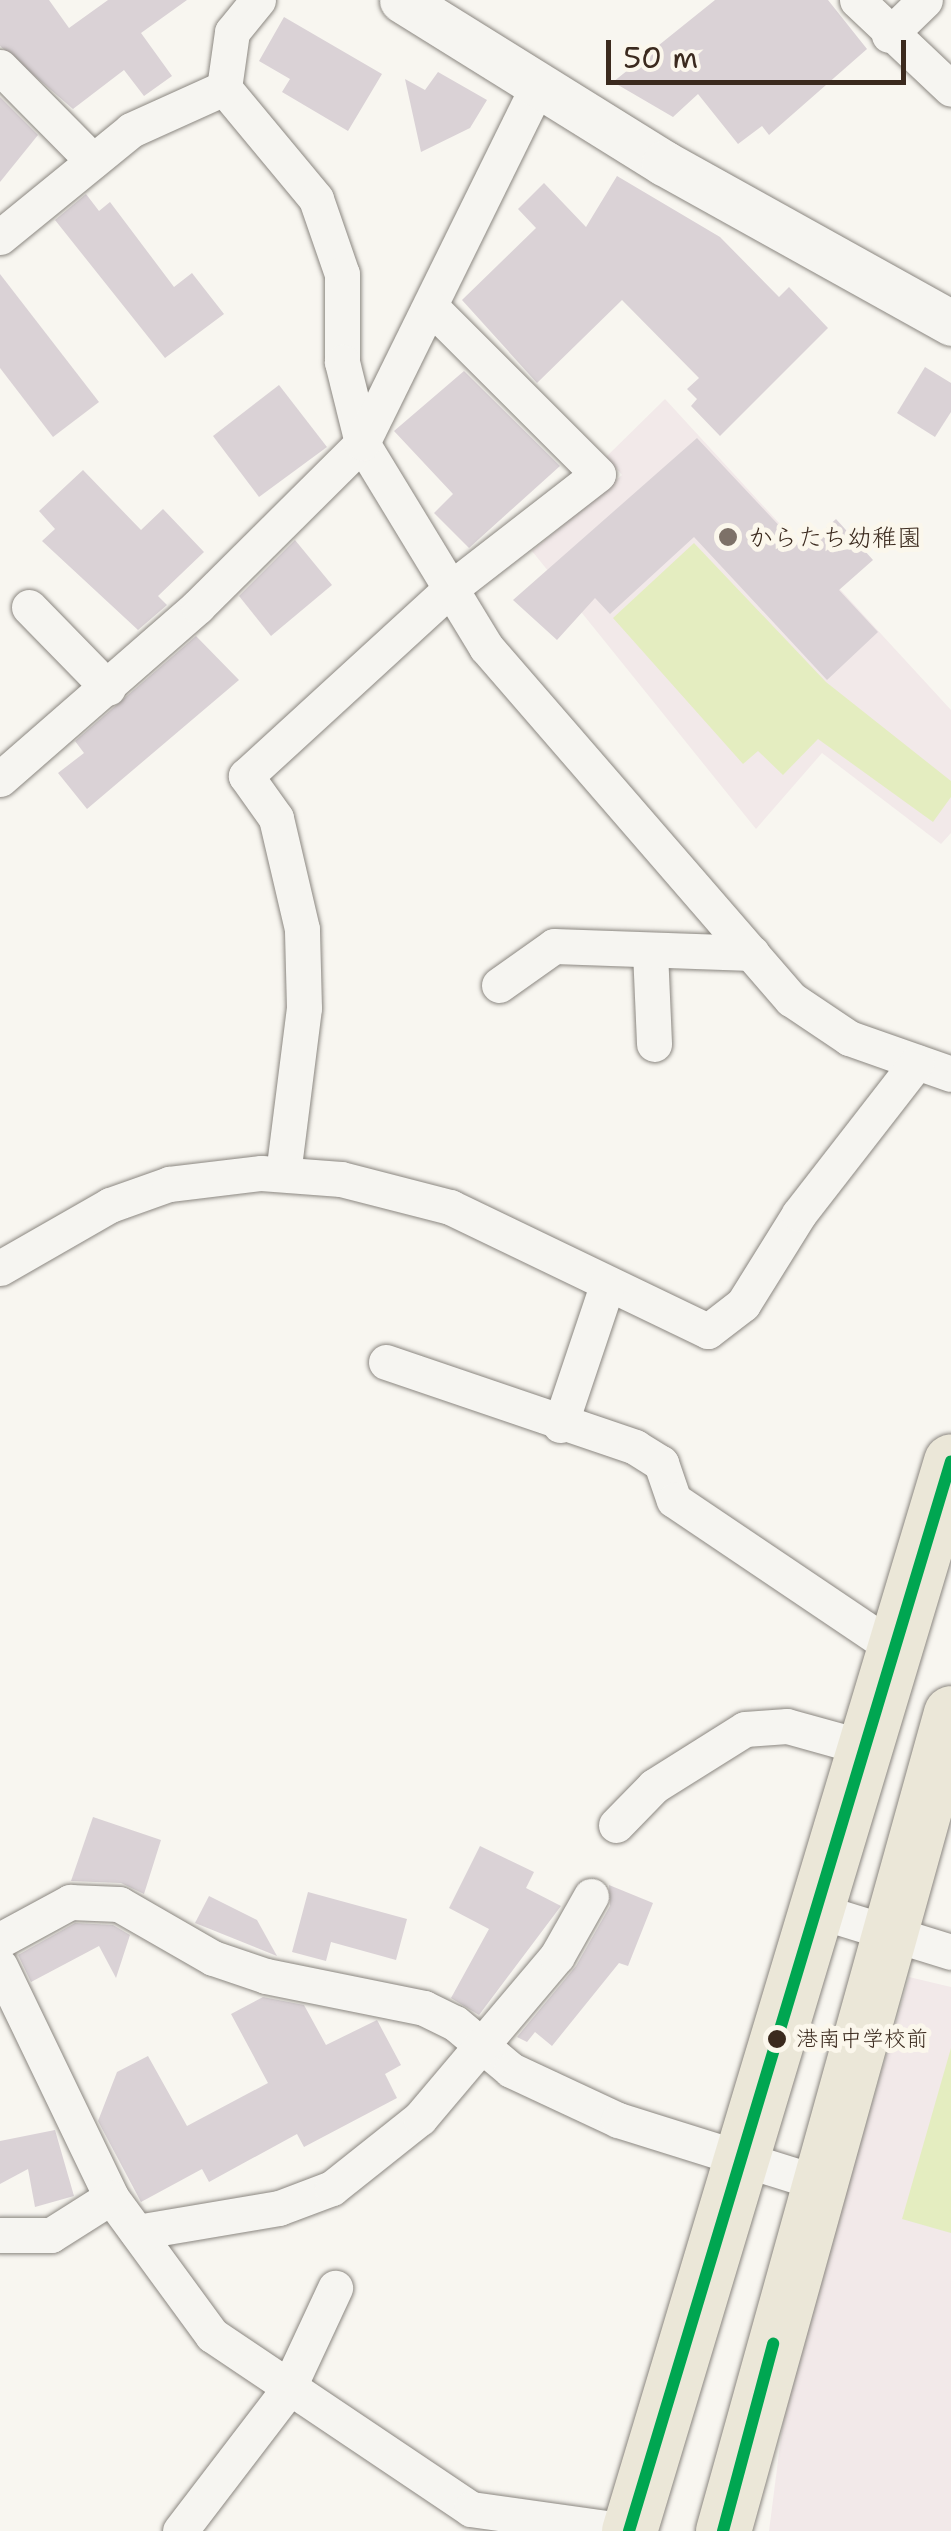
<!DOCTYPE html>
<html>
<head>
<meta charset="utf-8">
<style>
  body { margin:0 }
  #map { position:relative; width:951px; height:2531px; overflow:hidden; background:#f8f6f0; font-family:"Shantell Sans","Klee One",sans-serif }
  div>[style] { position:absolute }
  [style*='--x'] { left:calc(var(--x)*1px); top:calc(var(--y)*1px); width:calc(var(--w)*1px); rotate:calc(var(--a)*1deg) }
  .built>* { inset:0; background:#f2e9e9 }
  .green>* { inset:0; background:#e4edc0 }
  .building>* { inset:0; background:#dad2d6 }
  .roads { filter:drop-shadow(0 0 2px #8b8781) drop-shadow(0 0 2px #8b8781) }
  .minor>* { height:35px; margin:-17.5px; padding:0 17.5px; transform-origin:17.5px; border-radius:17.5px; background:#f6f5f1 }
  .tertiary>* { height:45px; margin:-22.5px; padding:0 22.5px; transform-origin:22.5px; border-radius:22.5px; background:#f6f5f1 }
  .trunk>* { height:55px; margin:-27.5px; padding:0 27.5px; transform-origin:27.5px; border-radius:27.5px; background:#ebe7d8 }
  .bus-1>* { height:12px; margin:-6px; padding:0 6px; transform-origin:6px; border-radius:6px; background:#00a651 }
  .dots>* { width:28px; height:28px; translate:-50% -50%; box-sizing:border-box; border:5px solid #fbf7ec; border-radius:50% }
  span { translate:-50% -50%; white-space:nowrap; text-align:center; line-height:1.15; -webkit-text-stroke:10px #fbf7ec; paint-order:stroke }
  .bus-label { font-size:22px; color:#3b2a1e }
  .left { translate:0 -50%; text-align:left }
  .poi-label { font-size:25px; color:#3b2a1e }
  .scale { position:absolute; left:606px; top:40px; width:300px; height:45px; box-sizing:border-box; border:5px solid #3b2a1e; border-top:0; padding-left:12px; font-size:30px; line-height:35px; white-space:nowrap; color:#3b2a1e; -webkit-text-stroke:8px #fbf7ec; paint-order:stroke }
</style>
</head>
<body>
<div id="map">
  <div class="built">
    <div style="clip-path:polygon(665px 399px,951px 710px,951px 833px,941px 844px,822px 753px,756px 829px,532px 551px,622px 475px,606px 457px)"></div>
    <div style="clip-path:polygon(909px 1977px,951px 1987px,951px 2531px,769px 2531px,786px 2398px)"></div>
  </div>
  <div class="green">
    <div style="clip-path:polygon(694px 543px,826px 682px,951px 781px,951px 797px,933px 822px,818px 739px,783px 775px,758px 751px,743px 764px,613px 618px)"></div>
    <div style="clip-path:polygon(951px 2048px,951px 2233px,902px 2219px)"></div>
  </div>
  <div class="building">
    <div style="clip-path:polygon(0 0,49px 0,69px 28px,108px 0,187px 0,141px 33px,172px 76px,144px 96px,124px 70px,73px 109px,0 46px)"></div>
    <div style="clip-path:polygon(715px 0,828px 0,867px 49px,769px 135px,762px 126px,738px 144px,698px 94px,673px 117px,613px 82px)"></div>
    <div style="clip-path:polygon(284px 17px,382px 74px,348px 131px,282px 92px,290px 79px,259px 61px)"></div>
    <div style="clip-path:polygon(438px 72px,487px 100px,470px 128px,421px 152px,405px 79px,425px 90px)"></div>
    <div style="clip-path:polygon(0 97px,38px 135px,0 182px)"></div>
    <div style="clip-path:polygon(617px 176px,720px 237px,779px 297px,789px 287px,828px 328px,720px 436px,691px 406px,697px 399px,687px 389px,699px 378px,622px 300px,537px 383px,462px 300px,536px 228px,518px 209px,544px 183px,586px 227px)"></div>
    <div style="clip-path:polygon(86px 194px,99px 211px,110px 202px,174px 287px,192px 273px,224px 314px,165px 358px,55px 220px)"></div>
    <div style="clip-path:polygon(0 274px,99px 402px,53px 437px,0 368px)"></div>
    <div style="clip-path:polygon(925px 367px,951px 383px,951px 412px,935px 437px,897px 413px)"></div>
    <div style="clip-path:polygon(464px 371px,560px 466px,469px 548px,434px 513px,453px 494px,394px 431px)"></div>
    <div style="clip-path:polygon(279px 385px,327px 447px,259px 497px,213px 436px)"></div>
    <div style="clip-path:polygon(697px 438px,802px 550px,836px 519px,873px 560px,839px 590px,878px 632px,827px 680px,694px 537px,610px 614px,595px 598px,557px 640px,513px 600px)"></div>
    <div style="clip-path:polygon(83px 470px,141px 530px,163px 509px,204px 552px,158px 596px,167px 605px,138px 630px,42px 541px,55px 529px,39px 511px)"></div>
    <div style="clip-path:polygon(295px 540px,332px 585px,271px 636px,239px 596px)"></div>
    <div style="clip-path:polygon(196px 636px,239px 680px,87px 809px,58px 773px,84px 753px,75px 741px)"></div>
    <div style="clip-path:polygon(93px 1817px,161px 1840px,144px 1894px,121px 1883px,71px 1881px)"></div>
    <div style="clip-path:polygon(480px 1846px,534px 1872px,526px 1888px,561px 1906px,479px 2015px,451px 1998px,489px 1929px,449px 1908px)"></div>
    <div style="clip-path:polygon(609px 1885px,653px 1903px,628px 1966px,619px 1963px,552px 2046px,535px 2032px,527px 2042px,517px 2037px,576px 1966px,610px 1906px)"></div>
    <div style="clip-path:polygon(308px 1892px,407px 1919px,396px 1960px,331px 1942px,326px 1961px,292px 1952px)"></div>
    <div style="clip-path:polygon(209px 1896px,257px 1920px,277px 1956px,195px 1923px)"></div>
    <div style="clip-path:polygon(75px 1923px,113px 1925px,130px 1935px,116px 1978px,99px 1946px,31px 1982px,18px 1955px)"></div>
    <div style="clip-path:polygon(263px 1997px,304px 2005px,326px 2045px,377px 2020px,401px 2065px,385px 2074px,397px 2098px,304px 2147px,297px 2134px,209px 2182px,202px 2169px,141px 2202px,98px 2121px,117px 2072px,148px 2056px,187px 2126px,268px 2083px,231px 2014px)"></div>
    <div style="clip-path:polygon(55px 2130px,74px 2196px,35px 2207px,28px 2169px,0 2184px,0 2141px)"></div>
  </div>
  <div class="roads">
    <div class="minor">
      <div style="--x:258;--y:0;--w:41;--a:129.1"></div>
      <div style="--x:232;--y:32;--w:57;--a:98.1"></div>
      <div style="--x:224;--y:88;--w:144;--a:50.3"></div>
      <div style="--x:316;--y:199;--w:79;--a:70.9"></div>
      <div style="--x:342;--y:274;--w:88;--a:90"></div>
      <div style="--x:342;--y:362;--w:83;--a:76.1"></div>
      <div style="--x:362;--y:443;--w:239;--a:58.7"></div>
      <div style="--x:486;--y:647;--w:466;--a:49.1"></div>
      <div style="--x:791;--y:999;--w:70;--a:33.9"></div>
      <div style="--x:849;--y:1038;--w:108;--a:19.4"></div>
      <div style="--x:857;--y:0;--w:129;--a:43.4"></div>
      <div style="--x:889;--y:35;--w:50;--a:-44.2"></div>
      <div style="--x:0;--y:67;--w:132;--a:45.3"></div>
      <div style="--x:0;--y:237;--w:169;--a:-39.2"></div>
      <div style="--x:131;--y:130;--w:102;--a:-24.3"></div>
      <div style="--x:29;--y:607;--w:113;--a:45.7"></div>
      <div style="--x:0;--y:779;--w:263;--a:-41.1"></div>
      <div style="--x:198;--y:606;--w:231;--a:-44.8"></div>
      <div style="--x:362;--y:443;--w:401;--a:-63.8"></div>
      <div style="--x:650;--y:951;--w:93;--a:87.5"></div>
      <div style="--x:499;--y:985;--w:67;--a:-35.3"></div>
      <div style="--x:554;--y:946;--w:198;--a:2"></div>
      <div style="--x:283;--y:1174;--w:167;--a:-82.8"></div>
      <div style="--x:304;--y:1008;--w:79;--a:-91.5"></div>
      <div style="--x:302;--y:929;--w:114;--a:-103.2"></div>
      <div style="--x:276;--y:818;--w:52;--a:-125.5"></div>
      <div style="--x:246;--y:776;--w:277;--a:-42.5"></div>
      <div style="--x:450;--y:589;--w:187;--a:-37.8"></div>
      <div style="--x:598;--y:474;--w:235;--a:-135"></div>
      <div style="--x:0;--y:1268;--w:127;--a:-29.8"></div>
      <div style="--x:110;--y:1205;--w:63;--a:-19.6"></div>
      <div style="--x:169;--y:1184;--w:93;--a:-6.8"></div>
      <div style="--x:261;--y:1173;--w:80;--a:4.3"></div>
      <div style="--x:341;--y:1179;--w:113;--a:14.4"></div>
      <div style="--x:450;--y:1207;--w:286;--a:25.7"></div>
      <div style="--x:708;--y:1331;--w:44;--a:-37.6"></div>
      <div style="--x:743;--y:1304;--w:106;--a:-58.1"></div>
      <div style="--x:799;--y:1214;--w:192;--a:-52.2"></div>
      <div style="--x:386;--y:1362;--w:263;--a:18.8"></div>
      <div style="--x:635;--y:1447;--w:31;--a:32"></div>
      <div style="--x:661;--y:1463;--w:39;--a:71"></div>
      <div style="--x:674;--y:1500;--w:267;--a:34"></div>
      <div style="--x:560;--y:1425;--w:148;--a:-71.4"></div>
      <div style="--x:616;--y:1825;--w:54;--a:-45.7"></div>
      <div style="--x:654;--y:1786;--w:107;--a:-32.1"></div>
      <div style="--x:745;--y:1729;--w:42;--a:-4.1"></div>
      <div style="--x:787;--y:1726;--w:78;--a:15.6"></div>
      <div style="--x:812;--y:1909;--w:145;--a:17.2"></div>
      <div style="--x:0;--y:1940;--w:80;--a:-28.5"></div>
      <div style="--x:70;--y:1902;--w:49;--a:2.3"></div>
      <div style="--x:119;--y:1904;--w:108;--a:29.9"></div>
      <div style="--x:213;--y:1958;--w:56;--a:18.8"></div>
      <div style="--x:266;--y:1976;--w:161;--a:11.4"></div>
      <div style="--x:424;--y:2008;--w:34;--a:26"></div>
      <div style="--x:455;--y:2023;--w:73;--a:40"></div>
      <div style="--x:511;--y:2070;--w:118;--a:25"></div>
      <div style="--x:618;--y:2120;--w:207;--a:17.4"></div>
      <div style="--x:0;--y:1966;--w:256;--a:64.3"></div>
      <div style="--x:111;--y:2197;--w:171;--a:53.8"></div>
      <div style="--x:212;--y:2335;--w:312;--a:33.9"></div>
      <div style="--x:471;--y:2509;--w:159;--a:8"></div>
      <div style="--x:137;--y:2232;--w:144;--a:-9.6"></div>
      <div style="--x:279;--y:2208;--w:57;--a:-20.7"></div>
      <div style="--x:332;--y:2188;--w:112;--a:-38.5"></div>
      <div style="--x:420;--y:2118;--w:212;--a:-49.8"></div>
      <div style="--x:557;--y:1956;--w:69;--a:-60.5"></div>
      <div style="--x:0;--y:2235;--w:51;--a:0"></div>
      <div style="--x:51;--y:2235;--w:71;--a:-32.3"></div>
      <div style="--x:180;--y:2531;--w:176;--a:-52.6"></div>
      <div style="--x:287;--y:2391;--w:114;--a:-65"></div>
    </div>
    <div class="tertiary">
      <div style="--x:402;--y:0;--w:309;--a:31.9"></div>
      <div style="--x:664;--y:163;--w:329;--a:29.1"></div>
    </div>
    <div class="trunk">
      <div style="--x:629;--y:2531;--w:1117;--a:-73.25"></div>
      <div style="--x:723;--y:2531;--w:849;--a:-74.43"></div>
    </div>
  </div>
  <div class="bus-1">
    <div style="--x:629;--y:2531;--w:1117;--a:-73.25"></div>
    <div style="--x:723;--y:2531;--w:194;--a:-75"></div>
  </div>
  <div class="dots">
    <div style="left:728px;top:537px;background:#7d7168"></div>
    <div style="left:777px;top:2039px;background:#3b2a1e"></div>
  </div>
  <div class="bus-label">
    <span class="left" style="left:796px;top:2039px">港南中学校前</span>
  </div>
  <div class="poi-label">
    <span class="left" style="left:748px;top:537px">からたち幼稚園</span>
  </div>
  <div class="scale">50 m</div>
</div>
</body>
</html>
